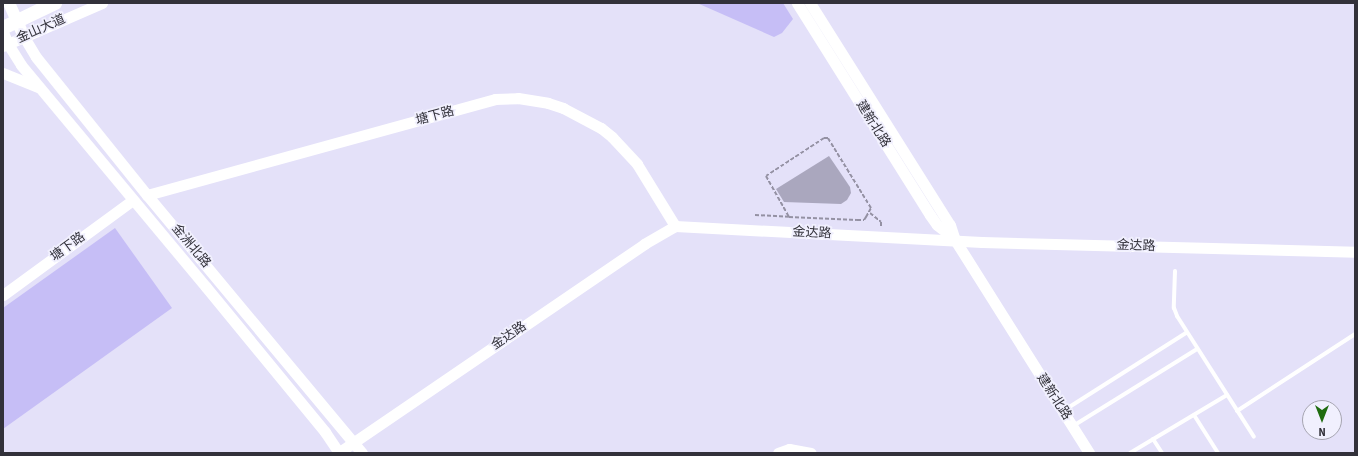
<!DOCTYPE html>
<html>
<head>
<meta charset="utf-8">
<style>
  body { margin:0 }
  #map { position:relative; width:1358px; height:456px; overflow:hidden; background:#e4e1f9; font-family:"Source Sans 3","Noto Sans SC",sans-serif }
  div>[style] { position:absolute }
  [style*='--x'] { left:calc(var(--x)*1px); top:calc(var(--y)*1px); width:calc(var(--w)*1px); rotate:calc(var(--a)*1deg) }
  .green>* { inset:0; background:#c6bef6 }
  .building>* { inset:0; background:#aaa7be }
  .path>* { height:2px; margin-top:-1px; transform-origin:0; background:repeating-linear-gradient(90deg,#9491a3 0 4px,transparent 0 6px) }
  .lane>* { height:4px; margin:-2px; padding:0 2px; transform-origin:2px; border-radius:2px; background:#fff }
  .secondary>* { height:11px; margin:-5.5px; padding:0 5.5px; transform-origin:5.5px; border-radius:5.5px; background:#fff }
  .primary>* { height:12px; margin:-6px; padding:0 6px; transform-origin:6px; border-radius:6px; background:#fff }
  .highway>* { height:14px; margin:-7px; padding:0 7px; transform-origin:7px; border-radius:7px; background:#fff }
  span { translate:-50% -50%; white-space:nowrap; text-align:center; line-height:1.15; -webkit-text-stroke:3.5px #f1f0fe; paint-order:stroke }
  .street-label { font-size:13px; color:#32313a }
  .frame { position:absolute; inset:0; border:4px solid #32313a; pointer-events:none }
  .north { position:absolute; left:1302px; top:400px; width:40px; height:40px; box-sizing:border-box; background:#f1f0fe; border:1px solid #a5a4b0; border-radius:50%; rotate:180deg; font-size:11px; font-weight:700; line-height:16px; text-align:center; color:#32313a }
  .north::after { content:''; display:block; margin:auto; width:14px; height:18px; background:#1f6c0f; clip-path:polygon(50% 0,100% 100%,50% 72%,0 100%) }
</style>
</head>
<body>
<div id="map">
  <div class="green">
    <div style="clip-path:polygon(697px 3px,783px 3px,793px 19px,782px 33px,774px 37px)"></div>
    <div style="clip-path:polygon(115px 228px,172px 308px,3px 429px,3px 308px)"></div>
  </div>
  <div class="building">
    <div style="clip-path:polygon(829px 156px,850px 187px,851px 193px,847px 200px,841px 204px,784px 202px,776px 189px)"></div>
  </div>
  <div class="path">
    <div style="--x:870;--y:213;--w:14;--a:39"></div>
    <div style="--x:881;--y:222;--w:5;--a:90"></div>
    <div style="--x:755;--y:215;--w:34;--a:3"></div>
    <div style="--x:789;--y:217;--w:68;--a:2.5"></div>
    <div style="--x:857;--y:220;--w:7;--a:0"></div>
    <div style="--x:864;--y:220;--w:4;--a:-56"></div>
    <div style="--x:866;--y:217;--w:10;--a:-61"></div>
    <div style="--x:871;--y:208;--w:82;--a:-121.6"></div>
    <div style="--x:828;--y:138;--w:4;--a:180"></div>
    <div style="--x:824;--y:138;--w:69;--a:146.8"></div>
    <div style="--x:766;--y:176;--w:47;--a:60.7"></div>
  </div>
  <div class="lane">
    <div style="--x:1175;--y:271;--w:37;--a:92"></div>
    <div style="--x:1174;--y:308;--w:9;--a:69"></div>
    <div style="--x:1177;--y:316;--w:143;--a:57.5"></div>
    <div style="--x:1063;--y:411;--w:146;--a:-32.4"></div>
    <div style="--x:1237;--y:411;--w:141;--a:-33.1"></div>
    <div style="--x:1194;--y:415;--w:45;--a:57.7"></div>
    <div style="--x:1073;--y:426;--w:146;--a:-31.8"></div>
    <div style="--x:1153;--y:439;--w:17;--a:57"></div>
    <div style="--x:1130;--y:453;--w:113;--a:-30.9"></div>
  </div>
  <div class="secondary">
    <div style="--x:797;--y:3;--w:250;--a:57.9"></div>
    <div style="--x:930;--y:215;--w:12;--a:55"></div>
    <div style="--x:937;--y:225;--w:23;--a:38"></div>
    <div style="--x:810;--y:3;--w:262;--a:57.8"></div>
    <div style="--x:950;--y:225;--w:16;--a:72"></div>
    <div style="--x:955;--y:240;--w:252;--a:57.8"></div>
    <div style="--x:24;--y:37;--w:23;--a:59"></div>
    <div style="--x:36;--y:57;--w:177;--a:51.2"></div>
    <div style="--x:147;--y:195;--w:336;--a:50.2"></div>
    <div style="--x:8;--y:44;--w:25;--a:58"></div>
    <div style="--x:21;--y:65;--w:289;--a:50.2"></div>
    <div style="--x:206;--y:287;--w:188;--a:50.6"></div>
    <div style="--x:325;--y:432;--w:25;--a:56"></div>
    <div style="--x:3;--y:46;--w:108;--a:-23.5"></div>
    <div style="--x:3;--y:73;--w:38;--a:22"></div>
    <div style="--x:147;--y:195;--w:361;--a:-15.4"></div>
    <div style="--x:495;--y:99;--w:23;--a:-2"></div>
    <div style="--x:518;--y:98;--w:30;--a:9"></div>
    <div style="--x:548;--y:103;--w:16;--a:18"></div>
    <div style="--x:563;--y:108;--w:43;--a:27.8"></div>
    <div style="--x:601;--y:128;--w:14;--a:39"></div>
    <div style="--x:612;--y:137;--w:37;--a:47"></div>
    <div style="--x:637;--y:164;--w:73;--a:58.5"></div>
    <div style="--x:3;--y:295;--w:161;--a:-36.2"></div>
    <div style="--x:338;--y:453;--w:371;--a:-34.3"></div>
    <div style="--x:644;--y:244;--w:36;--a:-30"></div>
    <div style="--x:675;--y:226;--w:307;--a:3"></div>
    <div style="--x:982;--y:242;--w:373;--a:1.5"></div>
    <div style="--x:778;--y:453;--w:12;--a:-20"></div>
    <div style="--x:789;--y:449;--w:22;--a:10"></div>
  </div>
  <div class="primary">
    <div style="--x:9;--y:3;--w:37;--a:66"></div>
    <div style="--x:3;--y:33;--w:12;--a:66"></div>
  </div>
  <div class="highway">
    <div style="--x:3;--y:28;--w:58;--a:-25.7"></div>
  </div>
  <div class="street-label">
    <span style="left:41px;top:29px;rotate:-24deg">金山大道</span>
    <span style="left:435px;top:116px;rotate:-15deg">塘下路</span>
    <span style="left:873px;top:124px;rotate:58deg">建新北路</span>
    <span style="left:812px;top:233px;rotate:3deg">金达路</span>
    <span style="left:191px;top:246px;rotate:50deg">金洲北路</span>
    <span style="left:1136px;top:246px;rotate:2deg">金达路</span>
    <span style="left:68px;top:247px;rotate:-36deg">塘下路</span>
    <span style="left:509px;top:336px;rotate:-34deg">金达路</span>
    <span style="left:1054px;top:397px;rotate:57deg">建新北路</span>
  </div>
  <div class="frame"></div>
  <div class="north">N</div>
</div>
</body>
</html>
